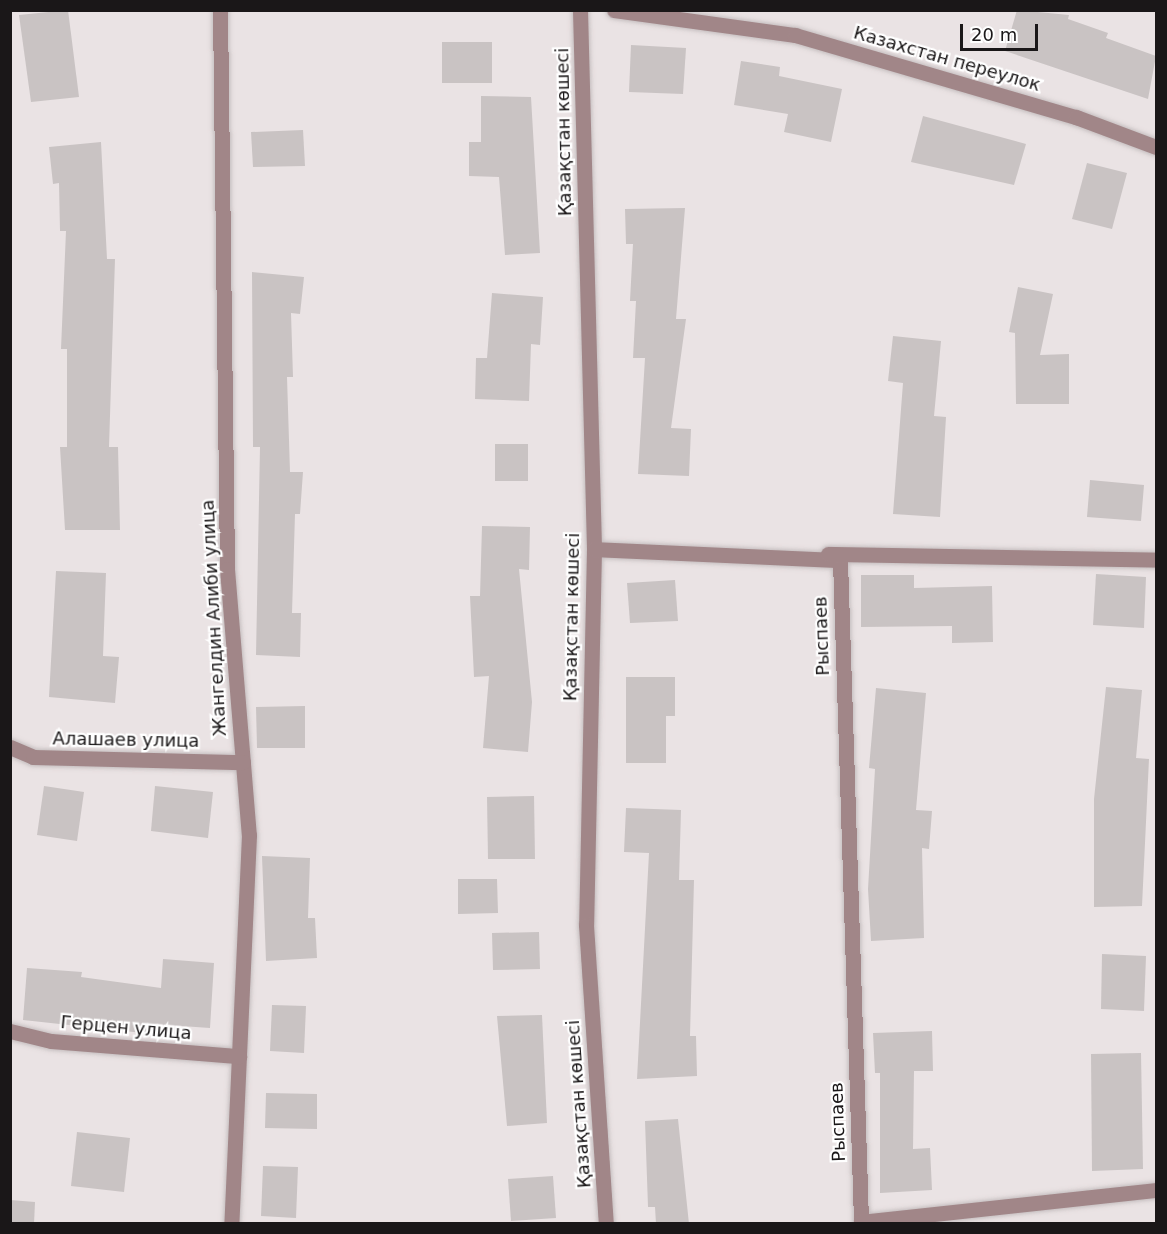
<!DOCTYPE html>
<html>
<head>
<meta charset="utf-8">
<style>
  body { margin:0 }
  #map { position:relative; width:1167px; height:1234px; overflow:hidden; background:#eae3e4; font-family:"DejaVu Sans",sans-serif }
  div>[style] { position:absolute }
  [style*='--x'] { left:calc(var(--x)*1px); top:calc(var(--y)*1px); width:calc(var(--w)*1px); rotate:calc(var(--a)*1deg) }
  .building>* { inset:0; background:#c9c3c3 }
  .roads { filter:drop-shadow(0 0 2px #c5bebf) drop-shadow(0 0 2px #c5bebf) }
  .street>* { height:15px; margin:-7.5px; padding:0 7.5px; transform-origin:7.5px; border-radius:7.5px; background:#a18688 }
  span { translate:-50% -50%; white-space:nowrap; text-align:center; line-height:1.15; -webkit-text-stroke:4.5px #fff; paint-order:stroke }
  .street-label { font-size:18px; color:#1a1718 }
  .frame { position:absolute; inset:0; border:12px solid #1a1718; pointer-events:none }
  .scale { position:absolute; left:960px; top:24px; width:78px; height:27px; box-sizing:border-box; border:3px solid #1a1718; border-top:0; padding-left:8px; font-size:18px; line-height:21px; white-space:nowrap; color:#1a1718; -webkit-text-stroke:4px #fff; paint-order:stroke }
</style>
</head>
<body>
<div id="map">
  <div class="building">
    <div style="clip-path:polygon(68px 10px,79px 97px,31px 102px,19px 15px)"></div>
    <div style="clip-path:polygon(1017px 10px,1069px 15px,1068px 19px,1108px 33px,1106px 38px,1156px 56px,1148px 99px,1005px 51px)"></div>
    <div style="clip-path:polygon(442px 42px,492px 42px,492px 83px,442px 83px)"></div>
    <div style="clip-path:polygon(631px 45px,686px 48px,683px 94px,629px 92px)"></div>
    <div style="clip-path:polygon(741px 61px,780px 67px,779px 76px,842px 89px,831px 142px,784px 132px,788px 114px,734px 105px)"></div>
    <div style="clip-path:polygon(481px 96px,531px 97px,540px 253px,505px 255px,499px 177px,469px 176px,469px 142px,481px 142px)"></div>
    <div style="clip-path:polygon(923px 116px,1026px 144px,1014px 185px,911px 162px)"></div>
    <div style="clip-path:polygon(303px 130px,305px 166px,253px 167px,251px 132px)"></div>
    <div style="clip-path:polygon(101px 142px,107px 259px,115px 259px,109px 447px,118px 447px,120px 530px,65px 530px,60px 447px,67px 447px,67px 349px,61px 349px,66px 231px,60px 231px,59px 183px,53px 184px,49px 147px)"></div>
    <div style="clip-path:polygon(1087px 163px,1127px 173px,1112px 229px,1072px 219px)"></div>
    <div style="clip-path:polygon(685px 208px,676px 319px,686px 319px,671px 428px,691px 429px,689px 476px,638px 474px,645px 358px,633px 358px,636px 301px,630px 301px,633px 244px,626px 244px,625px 209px)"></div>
    <div style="clip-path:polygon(252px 272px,304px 277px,300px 314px,291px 313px,293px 377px,287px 377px,290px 472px,303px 472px,300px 514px,295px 514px,292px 613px,301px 613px,300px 657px,256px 655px,260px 447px,253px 447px)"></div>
    <div style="clip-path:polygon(1018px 287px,1053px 294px,1040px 355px,1069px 354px,1069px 404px,1016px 404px,1015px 333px,1009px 332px)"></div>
    <div style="clip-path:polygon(492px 293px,543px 297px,540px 345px,531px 344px,529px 401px,475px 399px,476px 358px,487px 358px)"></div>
    <div style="clip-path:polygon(893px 336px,941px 341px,934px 416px,946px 417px,940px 517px,893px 514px,903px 383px,888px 381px)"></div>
    <div style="clip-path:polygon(495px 444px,528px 444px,528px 481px,495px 481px)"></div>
    <div style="clip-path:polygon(1090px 480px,1144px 485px,1141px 521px,1087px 517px)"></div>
    <div style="clip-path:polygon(482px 526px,530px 527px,529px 570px,519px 569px,532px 702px,528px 752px,483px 748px,489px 676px,474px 677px,470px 596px,480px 596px)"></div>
    <div style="clip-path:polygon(56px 571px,106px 573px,103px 656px,119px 657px,115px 703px,49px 697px)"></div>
    <div style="clip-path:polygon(1096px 574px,1146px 577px,1144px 628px,1093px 625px)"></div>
    <div style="clip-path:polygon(861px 575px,914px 575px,914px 588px,992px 586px,993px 642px,952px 643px,952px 626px,861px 627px)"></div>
    <div style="clip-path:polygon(675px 580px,678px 621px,630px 623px,627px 583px)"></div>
    <div style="clip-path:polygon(626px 677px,675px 677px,675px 716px,666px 716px,666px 763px,626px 763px)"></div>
    <div style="clip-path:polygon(1106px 687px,1142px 690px,1136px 758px,1149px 759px,1142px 906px,1094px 907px,1094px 799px)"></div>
    <div style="clip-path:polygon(876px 688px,926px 693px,916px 810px,932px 811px,929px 849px,922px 848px,924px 938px,871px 941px,868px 889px,875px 769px,869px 768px)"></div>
    <div style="clip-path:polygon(305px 706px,305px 748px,257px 748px,256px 707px)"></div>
    <div style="clip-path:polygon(44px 786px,84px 792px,77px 841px,37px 835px)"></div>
    <div style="clip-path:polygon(155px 786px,213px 792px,208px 838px,151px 831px)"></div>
    <div style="clip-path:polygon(534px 796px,535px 859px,488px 859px,487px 797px)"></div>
    <div style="clip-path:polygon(626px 808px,681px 810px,679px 880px,694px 880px,690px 1036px,696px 1036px,697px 1076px,637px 1079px,649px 853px,624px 852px)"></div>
    <div style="clip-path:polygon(262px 856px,310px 858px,308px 918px,315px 918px,317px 958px,266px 961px)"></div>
    <div style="clip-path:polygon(458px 879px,497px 879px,498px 913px,458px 914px)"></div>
    <div style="clip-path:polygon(539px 932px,540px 969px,493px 970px,492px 933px)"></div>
    <div style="clip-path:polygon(1102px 954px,1146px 956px,1144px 1011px,1101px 1009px)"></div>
    <div style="clip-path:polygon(163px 959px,214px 963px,210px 1028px,153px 1024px,152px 1034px,23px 1020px,27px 968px,82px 972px,81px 977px,161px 988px)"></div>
    <div style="clip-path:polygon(272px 1005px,306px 1006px,304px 1053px,270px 1051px)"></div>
    <div style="clip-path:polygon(542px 1015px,547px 1123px,507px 1126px,497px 1016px)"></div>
    <div style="clip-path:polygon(932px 1031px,933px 1071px,914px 1071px,913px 1149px,930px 1148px,932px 1190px,880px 1193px,880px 1073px,875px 1073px,873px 1033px)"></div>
    <div style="clip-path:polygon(1141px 1053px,1143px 1169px,1092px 1171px,1091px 1054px)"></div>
    <div style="clip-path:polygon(266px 1093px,317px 1094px,317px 1129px,265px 1128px)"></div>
    <div style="clip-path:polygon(678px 1119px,689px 1224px,656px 1224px,655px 1207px,648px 1207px,645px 1121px)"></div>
    <div style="clip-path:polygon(77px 1132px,130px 1138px,124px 1192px,71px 1186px)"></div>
    <div style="clip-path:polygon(263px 1166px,298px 1167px,296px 1218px,261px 1216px)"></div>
    <div style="clip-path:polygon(553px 1176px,556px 1218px,511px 1221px,508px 1179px)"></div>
    <div style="clip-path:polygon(10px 1200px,35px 1202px,34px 1224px,10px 1224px)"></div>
  </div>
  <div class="roads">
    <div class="street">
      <div style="--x:220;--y:10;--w:559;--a:89.28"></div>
      <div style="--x:227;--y:569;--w:267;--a:85.3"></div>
      <div style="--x:249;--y:835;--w:389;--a:92.6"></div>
      <div style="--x:580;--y:10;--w:539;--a:88.51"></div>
      <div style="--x:594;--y:549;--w:376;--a:91.2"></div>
      <div style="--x:586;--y:925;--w:300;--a:86.2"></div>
      <div style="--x:614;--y:10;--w:183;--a:7.9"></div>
      <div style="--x:795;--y:35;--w:293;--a:16.3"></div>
      <div style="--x:1076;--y:117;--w:85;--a:20.6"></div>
      <div style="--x:594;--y:549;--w:246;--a:2.6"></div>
      <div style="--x:840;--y:560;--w:662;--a:88.18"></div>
      <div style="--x:861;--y:1222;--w:297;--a:-6.2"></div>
      <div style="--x:828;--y:554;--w:328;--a:1"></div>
      <div style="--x:10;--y:747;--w:25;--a:23"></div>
      <div style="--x:33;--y:757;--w:210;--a:1.4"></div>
      <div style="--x:10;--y:1031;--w:42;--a:13.7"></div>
      <div style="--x:51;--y:1041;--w:189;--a:4.6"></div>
    </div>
  </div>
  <div class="street-label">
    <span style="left:947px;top:59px;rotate:16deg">Казахстан переулок</span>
    <span style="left:564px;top:132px;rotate:-91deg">Қазақстан көшесі</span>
    <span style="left:572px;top:617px;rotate:-89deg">Қазақстан көшесі</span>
    <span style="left:214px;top:618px;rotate:-93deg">Жангелдин Алиби улица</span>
    <span style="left:822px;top:636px;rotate:-92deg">Рыспаев</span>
    <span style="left:126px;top:740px;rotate:1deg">Алашаев улица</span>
    <span style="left:126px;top:1028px;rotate:5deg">Герцен улица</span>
    <span style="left:579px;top:1104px;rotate:-94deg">Қазақстан көшесі</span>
    <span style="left:838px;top:1122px;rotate:-92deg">Рыспаев</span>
  </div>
  <div class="frame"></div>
  <div class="scale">20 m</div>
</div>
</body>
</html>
